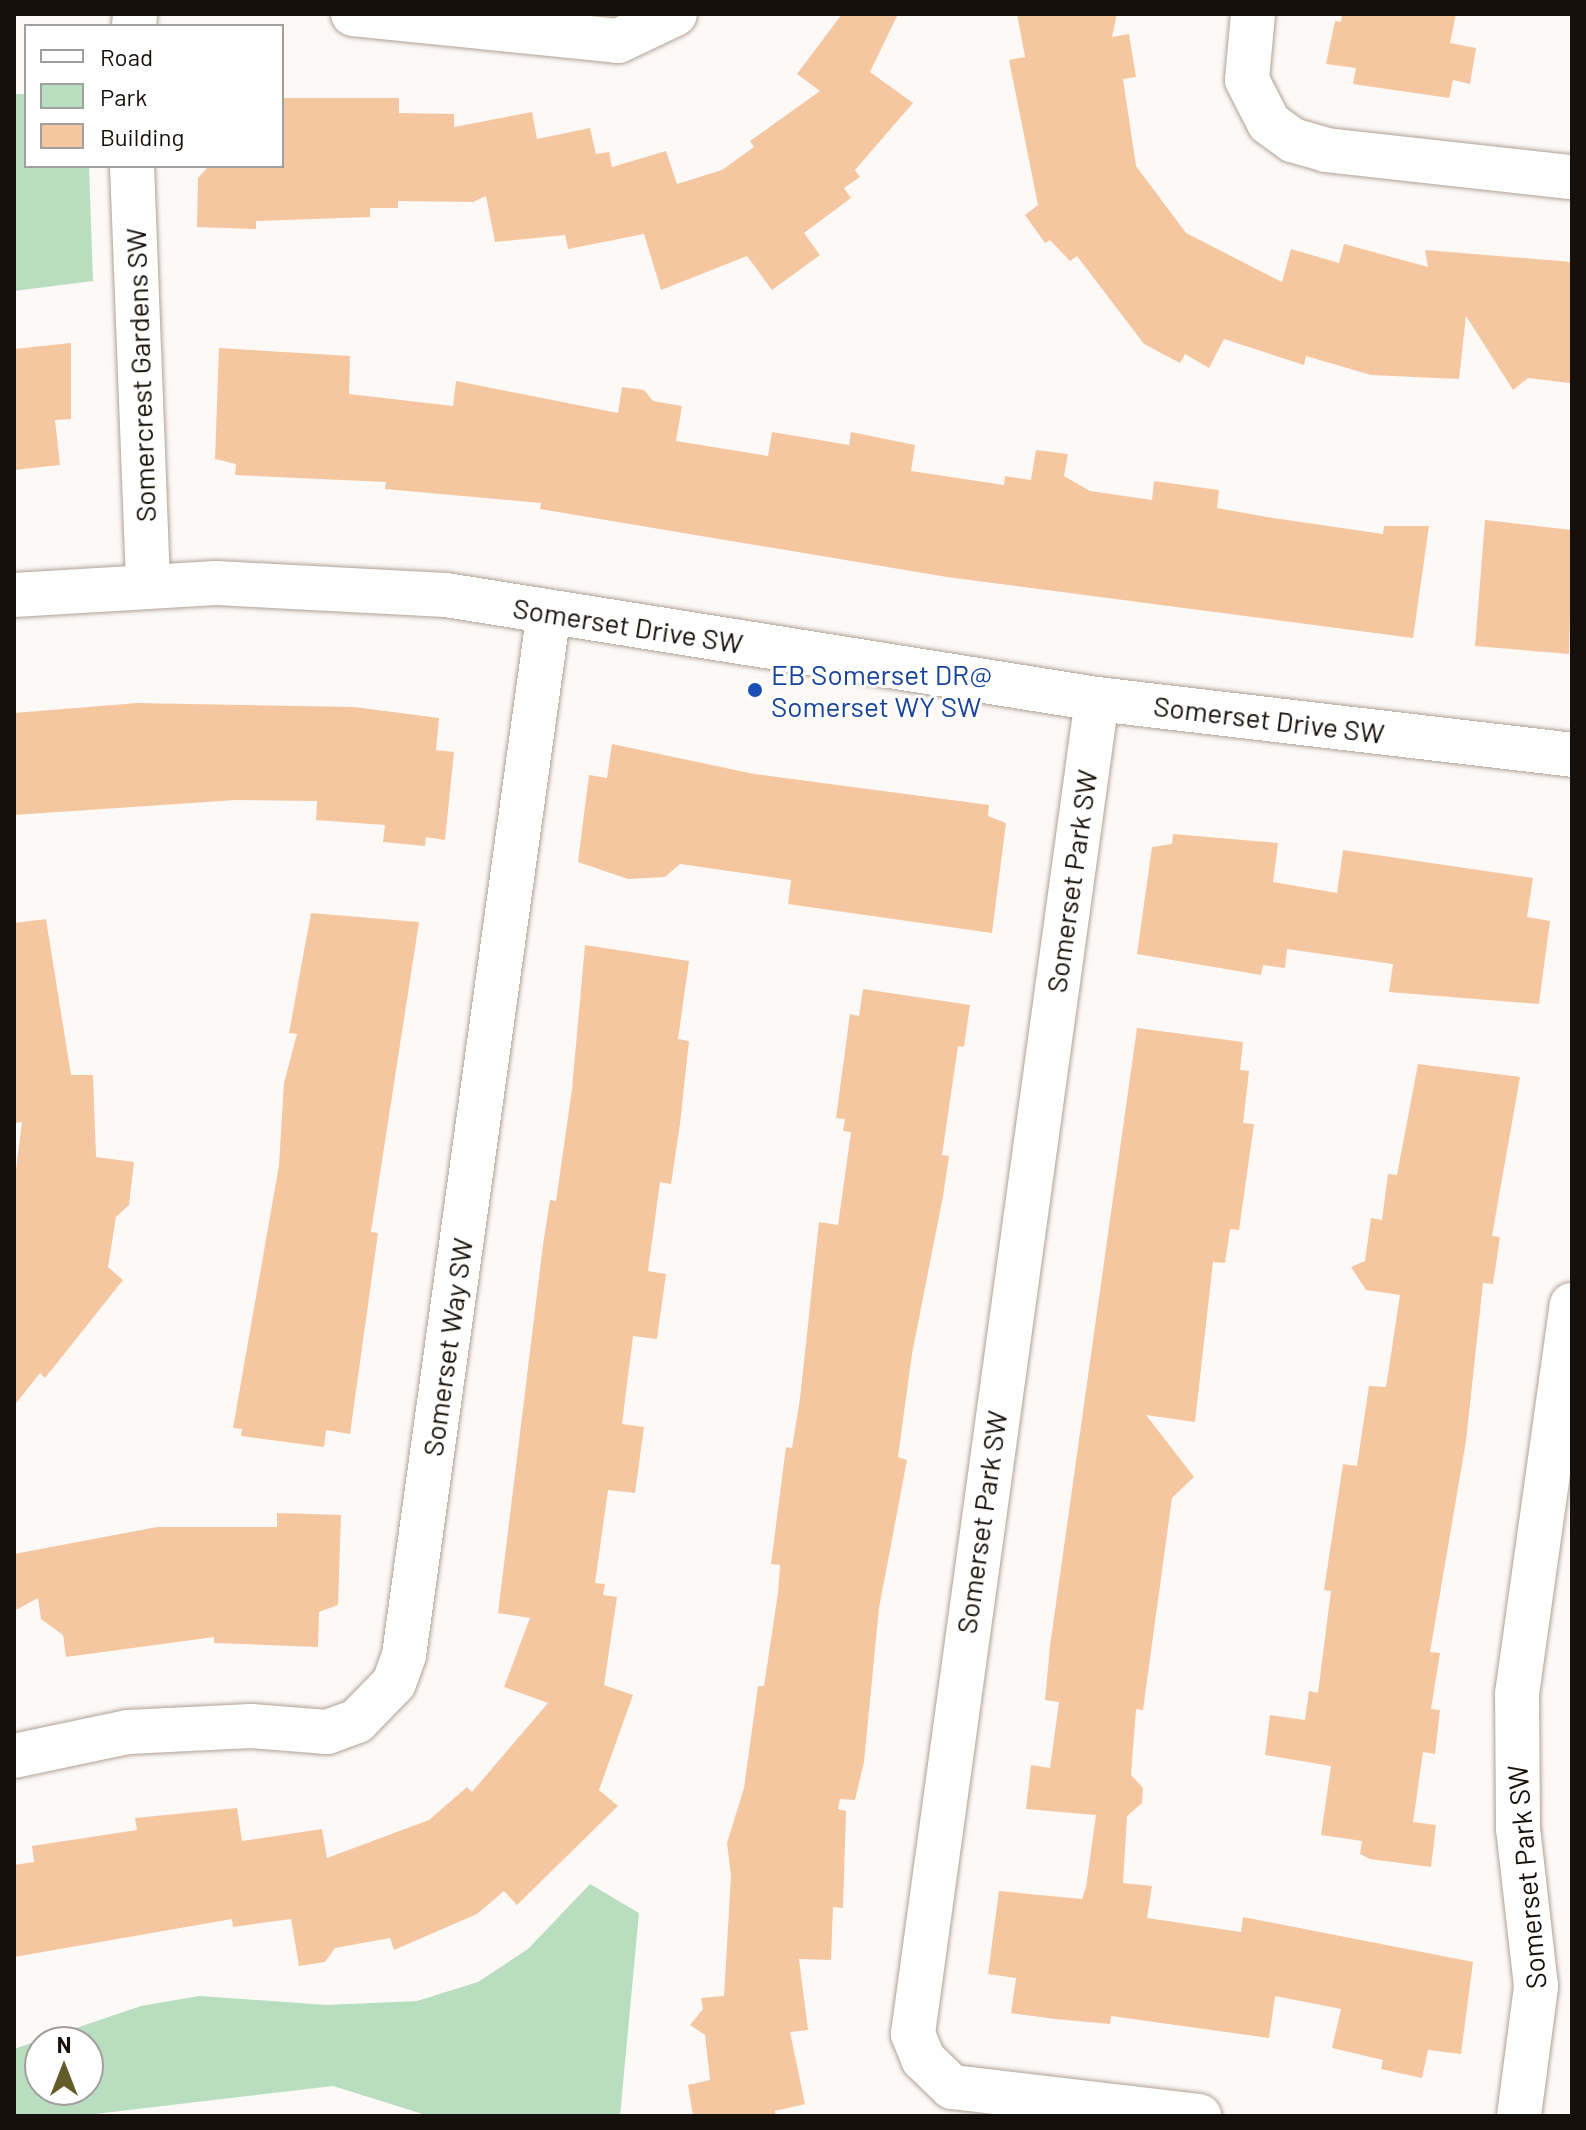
<!DOCTYPE html>
<html>
<head>
<meta charset="utf-8">
<style>
  body { margin:0 }
  #map { position:relative; width:1586px; height:2130px; overflow:hidden; background:#fdf9f7; font-family:Barlow,sans-serif }
  div>[style] { position:absolute }
  [style*='--x'] { left:calc(var(--x)*1px); top:calc(var(--y)*1px); width:calc(var(--w)*1px); rotate:calc(var(--a)*1deg) }
  .green>* { inset:0; background:#b8debf }
  .building>* { inset:0; background:#f5c7a0 }
  .roads { filter:drop-shadow(0 0 2px #b0a194) drop-shadow(0 0 2px #b0a194) }
  .street>* { height:44px; margin:-22px; padding:0 22px; transform-origin:22px; border-radius:22px; background:#fff }
  .secondary>* { height:44px; margin:-22px; padding:0 22px; transform-origin:22px; border-radius:22px; background:#fff }
  .dots>* { width:22px; height:22px; translate:-50% -50%; box-sizing:border-box; border:4px solid #fff; border-radius:50% }
  span { translate:-50% -50%; white-space:nowrap; text-align:center; line-height:1.15; -webkit-text-stroke:6px #fff; paint-order:stroke }
  .street-label { font-size:28px; color:#15100b }
  .transit-label { font-size:28px; color:#164399 }
  .left { translate:0 -50%; text-align:left }
  .frame { position:absolute; inset:0; border:16px solid #15100b; pointer-events:none }
  .legend { position:absolute; left:24px; top:24px; width:260px; height:144px; box-sizing:border-box; background:#fff; border:2px solid #a19f9d; margin:0; padding:10px 14px; list-style:none; font-size:24px; color:#15100b }
  .legend li { display:flex; align-items:center; gap:16px; height:40px }
  .legend b { width:40px; border:2px solid #a19f9d }
  .north { position:absolute; left:24px; top:2026px; width:80px; height:80px; box-sizing:border-box; background:#fff; border:2px solid #a19f9d; border-radius:50%; rotate:0deg; font-size:22px; font-weight:700; line-height:32px; text-align:center; color:#15100b }
  .north::after { content:''; display:block; margin:auto; width:28px; height:36px; background:#635c29; clip-path:polygon(50% 0,100% 100%,50% 72%,0 100%) }
</style>
</head>
<body>
<div id="map">
  <div class="green">
    <div style="clip-path:polygon(14px 94px,26px 94px,26px 166px,89px 166px,93px 281px,14px 291px)"></div>
    <div style="clip-path:polygon(evenodd,590px 1884px,639px 1913px,620px 2116px,429px 2116px,333px 2086px,78px 2116px,14px 2116px,14px 2049px,141px 2006px,199px 1996px,327px 2005px,417px 2001px,478px 1982px,528px 1949px,590px 1884px,40px 2042px,88px 2042px,88px 2090px,40px 2090px,40px 2042px)"></div>
  </div>
  <div class="building">
    <div style="clip-path:polygon(842px 14px,898px 14px,870px 72px,913px 103px,855px 170px,860px 177px,844px 188px,851px 198px,804px 233px,820px 255px,772px 290px,747px 256px,661px 290px,644px 234px,568px 249px,565px 235px,495px 242px,486px 196px,473px 202px,398px 201px,398px 208px,370px 208px,370px 217px,256px 221px,256px 229px,197px 227px,198px 178px,209px 166px,282px 166px,282px 98px,399px 98px,399px 113px,454px 114px,454px 127px,532px 112px,537px 139px,590px 128px,596px 154px,609px 152px,612px 167px,666px 151px,677px 184px,722px 170px,754px 147px,750px 141px,820px 91px,797px 74px)"></div>
    <div style="clip-path:polygon(1017px 14px,1117px 14px,1112px 37px,1129px 34px,1136px 77px,1123px 79px,1136px 166px,1186px 233px,1282px 282px,1291px 249px,1339px 263px,1344px 244px,1428px 267px,1425px 250px,1572px 262px,1570px 383px,1528px 378px,1513px 390px,1466px 316px,1459px 379px,1371px 375px,1306px 356px,1304px 365px,1224px 339px,1209px 368px,1185px 354px,1180px 363px,1144px 344px,1077px 256px,1070px 261px,1050px 240px,1045px 243px,1025px 215px,1038px 205px,1009px 60px,1025px 57px)"></div>
    <div style="clip-path:polygon(1342px 14px,1456px 14px,1450px 43px,1476px 48px,1470px 84px,1453px 80px,1449px 98px,1353px 84px,1356px 68px,1326px 64px,1335px 21px,1341px 22px)"></div>
    <div style="clip-path:polygon(71px 343px,71px 419px,55px 420px,60px 465px,14px 470px,14px 349px)"></div>
    <div style="clip-path:polygon(219px 348px,350px 356px,349px 394px,453px 406px,456px 381px,618px 413px,622px 387px,644px 390px,653px 401px,682px 406px,676px 441px,768px 456px,772px 432px,849px 445px,851px 432px,915px 445px,911px 471px,1004px 485px,1005px 476px,1031px 480px,1036px 450px,1068px 454px,1064px 476px,1090px 491px,1152px 500px,1154px 481px,1219px 490px,1217px 508px,1267px 517px,1383px 534px,1384px 526px,1429px 526px,1413px 638px,947px 577px,540px 509px,541px 503px,385px 489px,386px 482px,235px 475px,236px 464px,215px 459px)"></div>
    <div style="clip-path:polygon(1485px 520px,1572px 530px,1569px 654px,1475px 646px)"></div>
    <div style="clip-path:polygon(137px 703px,354px 707px,439px 718px,436px 750px,454px 752px,445px 840px,426px 837px,425px 846px,383px 842px,385px 825px,316px 820px,317px 801px,236px 800px,14px 815px,14px 713px)"></div>
    <div style="clip-path:polygon(612px 744px,754px 774px,989px 805px,988px 816px,1006px 823px,992px 933px,788px 904px,791px 880px,680px 864px,665px 877px,628px 879px,578px 862px,589px 775px,607px 778px)"></div>
    <div style="clip-path:polygon(1173px 834px,1278px 843px,1273px 882px,1337px 893px,1343px 850px,1533px 878px,1527px 917px,1550px 921px,1539px 1004px,1389px 992px,1393px 964px,1287px 949px,1285px 968px,1263px 965px,1261px 975px,1137px 954px,1152px 847px,1172px 844px)"></div>
    <div style="clip-path:polygon(311px 913px,419px 922px,371px 1232px,378px 1233px,350px 1434px,326px 1430px,324px 1447px,241px 1436px,242px 1429px,233px 1428px,279px 1165px,284px 1083px,297px 1034px,289px 1033px)"></div>
    <div style="clip-path:polygon(46px 919px,71px 1075px,93px 1075px,96px 1157px,134px 1162px,129px 1205px,116px 1217px,108px 1267px,123px 1280px,45px 1378px,40px 1373px,14px 1406px,14px 1185px,22px 1122px,14px 1123px,14px 923px)"></div>
    <div style="clip-path:polygon(585px 945px,689px 961px,678px 1039px,689px 1041px,680px 1124px,671px 1184px,660px 1182px,648px 1271px,666px 1274px,657px 1339px,633px 1336px,622px 1424px,644px 1427px,635px 1493px,608px 1490px,595px 1583px,605px 1584px,603px 1595px,617px 1597px,604px 1685px,633px 1695px,599px 1790px,618px 1806px,517px 1905px,504px 1891px,477px 1914px,394px 1950px,390px 1938px,335px 1948px,325px 1962px,299px 1966px,291px 1919px,233px 1927px,232px 1919px,14px 1957px,14px 1865px,34px 1862px,32px 1846px,137px 1830px,135px 1818px,237px 1808px,242px 1841px,322px 1829px,327px 1858px,429px 1820px,467px 1787px,472px 1792px,548px 1703px,504px 1687px,530px 1618px,498px 1613px,543px 1245px,550px 1200px,556px 1201px,572px 1089px)"></div>
    <div style="clip-path:polygon(863px 989px,970px 1005px,964px 1047px,958px 1046px,942px 1155px,949px 1156px,943px 1196px,912px 1354px,898px 1457px,907px 1460px,879px 1608px,864px 1762px,855px 1800px,840px 1799px,838px 1809px,846px 1811px,843px 1908px,833px 1907px,831px 1960px,799px 1959px,808px 2030px,790px 2032px,805px 2104px,775px 2111px,776px 2116px,693px 2116px,688px 2085px,710px 2080px,705px 2035px,690px 2025px,703px 2009px,701px 1998px,724px 1996px,731px 1876px,727px 1843px,744px 1788px,758px 1686px,764px 1686px,778px 1593px,780px 1565px,771px 1564px,786px 1447px,792px 1448px,800px 1399px,819px 1222px,838px 1225px,851px 1132px,843px 1131px,845px 1119px,836px 1118px,850px 1014px,859px 1016px)"></div>
    <div style="clip-path:polygon(1137px 1028px,1243px 1042px,1240px 1070px,1249px 1071px,1243px 1123px,1254px 1124px,1239px 1230px,1230px 1229px,1225px 1263px,1213px 1262px,1195px 1422px,1146px 1415px,1194px 1477px,1172px 1498px,1143px 1710px,1136px 1709px,1131px 1775px,1143px 1788px,1142px 1803px,1127px 1816px,1123px 1883px,1152px 1886px,1147px 1918px,1241px 1932px,1243px 1917px,1473px 1962px,1461px 2054px,1428px 2050px,1422px 2078px,1381px 2069px,1383px 2060px,1332px 2048px,1341px 2009px,1275px 1996px,1269px 2038px,1111px 2016px,1110px 2024px,1055px 2019px,1011px 2013px,1016px 1978px,988px 1974px,999px 1891px,1082px 1899px,1086px 1887px,1096px 1815px,1026px 1809px,1031px 1765px,1050px 1768px,1059px 1702px,1045px 1700px,1050px 1646px)"></div>
    <div style="clip-path:polygon(1418px 1064px,1520px 1077px,1492px 1236px,1500px 1237px,1493px 1284px,1483px 1283px,1466px 1441px,1430px 1652px,1440px 1653px,1431px 1709px,1440px 1710px,1435px 1754px,1423px 1752px,1413px 1822px,1436px 1825px,1431px 1867px,1370px 1859px,1360px 1854px,1362px 1841px,1321px 1835px,1331px 1766px,1265px 1755px,1270px 1715px,1305px 1720px,1309px 1691px,1318px 1693px,1331px 1591px,1324px 1590px,1343px 1464px,1357px 1466px,1369px 1386px,1386px 1387px,1400px 1295px,1366px 1290px,1351px 1267px,1365px 1261px,1371px 1218px,1382px 1220px,1388px 1174px,1397px 1175px)"></div>
    <div style="clip-path:polygon(277px 1513px,341px 1515px,338px 1605px,319px 1612px,318px 1647px,214px 1643px,214px 1637px,66px 1657px,63px 1635px,41px 1619px,38px 1598px,14px 1611px,14px 1554px,157px 1527px,277px 1527px)"></div>
  </div>
  <div class="roads">
    <div class="street">
      <div style="--x:353;--y:14;--w:266;--a:5.8"></div>
      <div style="--x:618;--y:41;--w:63;--a:-25.3"></div>
      <div style="--x:1253;--y:14;--w:66;--a:95.2"></div>
      <div style="--x:1247;--y:80;--w:48;--a:62.9"></div>
      <div style="--x:1269;--y:123;--w:29;--a:36"></div>
      <div style="--x:1292;--y:140;--w:35;--a:16"></div>
      <div style="--x:1326;--y:150;--w:247;--a:6.3"></div>
      <div style="--x:134;--y:26;--w:12;--a:-85"></div>
      <div style="--x:132;--y:166;--w:418;--a:87.8"></div>
      <div style="--x:1097;--y:699;--w:1348;--a:97.85"></div>
      <div style="--x:913;--y:2034;--w:27;--a:68"></div>
      <div style="--x:923;--y:2059;--w:40;--a:44"></div>
      <div style="--x:952;--y:2087;--w:249;--a:6.7"></div>
      <div style="--x:14;--y:1756;--w:116;--a:-11.9"></div>
      <div style="--x:128;--y:1732;--w:123;--a:-2.8"></div>
      <div style="--x:251;--y:1726;--w:76;--a:4.5"></div>
      <div style="--x:327;--y:1732;--w:32;--a:-20"></div>
      <div style="--x:357;--y:1721;--w:53;--a:-45.8"></div>
      <div style="--x:394;--y:1683;--w:30;--a:-70"></div>
      <div style="--x:404;--y:1655;--w:1053;--a:-82.09"></div>
      <div style="--x:1519;--y:2116;--w:131;--a:-82.5"></div>
      <div style="--x:1536;--y:1986;--w:158;--a:-96.5"></div>
      <div style="--x:1518;--y:1829;--w:135;--a:-90.4"></div>
      <div style="--x:1517;--y:1694;--w:393;--a:-82"></div>
    </div>
    <div class="secondary">
      <div style="--x:14;--y:595;--w:202;--a:-3.4"></div>
      <div style="--x:216;--y:583;--w:230;--a:3"></div>
      <div style="--x:446;--y:595;--w:659;--a:9.08"></div>
      <div style="--x:1097;--y:699;--w:478;--a:6.7"></div>
    </div>
  </div>
  <div class="dots">
    <div style="left:755px;top:690px;background:#1a4fb4"></div>
  </div>
  <div class="street-label">
    <span style="left:140px;top:375px;rotate:-92deg">Somercrest Gardens SW</span>
    <span style="left:628px;top:625px;rotate:9deg">Somerset Drive SW</span>
    <span style="left:1269px;top:719px;rotate:7deg">Somerset Drive SW</span>
    <span style="left:1071px;top:881px;rotate:-82deg">Somerset Park SW</span>
    <span style="left:447px;top:1347px;rotate:-82deg">Somerset Way SW</span>
    <span style="left:981px;top:1522px;rotate:-82deg">Somerset Park SW</span>
    <span style="left:1526px;top:1877px;rotate:-95deg">Somerset Park SW</span>
  </div>
  <div class="transit-label">
    <span class="left" style="left:771px;top:690px">EB Somerset DR@<br>Somerset WY SW</span>
  </div>
  <div class="frame"></div>
  <ul class="legend">
  <li><b style="height:10px;background:#fff"></b>Road</li>
  <li><b style="height:22px;background:#b8debf"></b>Park</li>
  <li><b style="height:22px;background:#f5c7a0"></b>Building</li>
  </ul>
  <div class="north">N</div>
</div>
</body>
</html>
